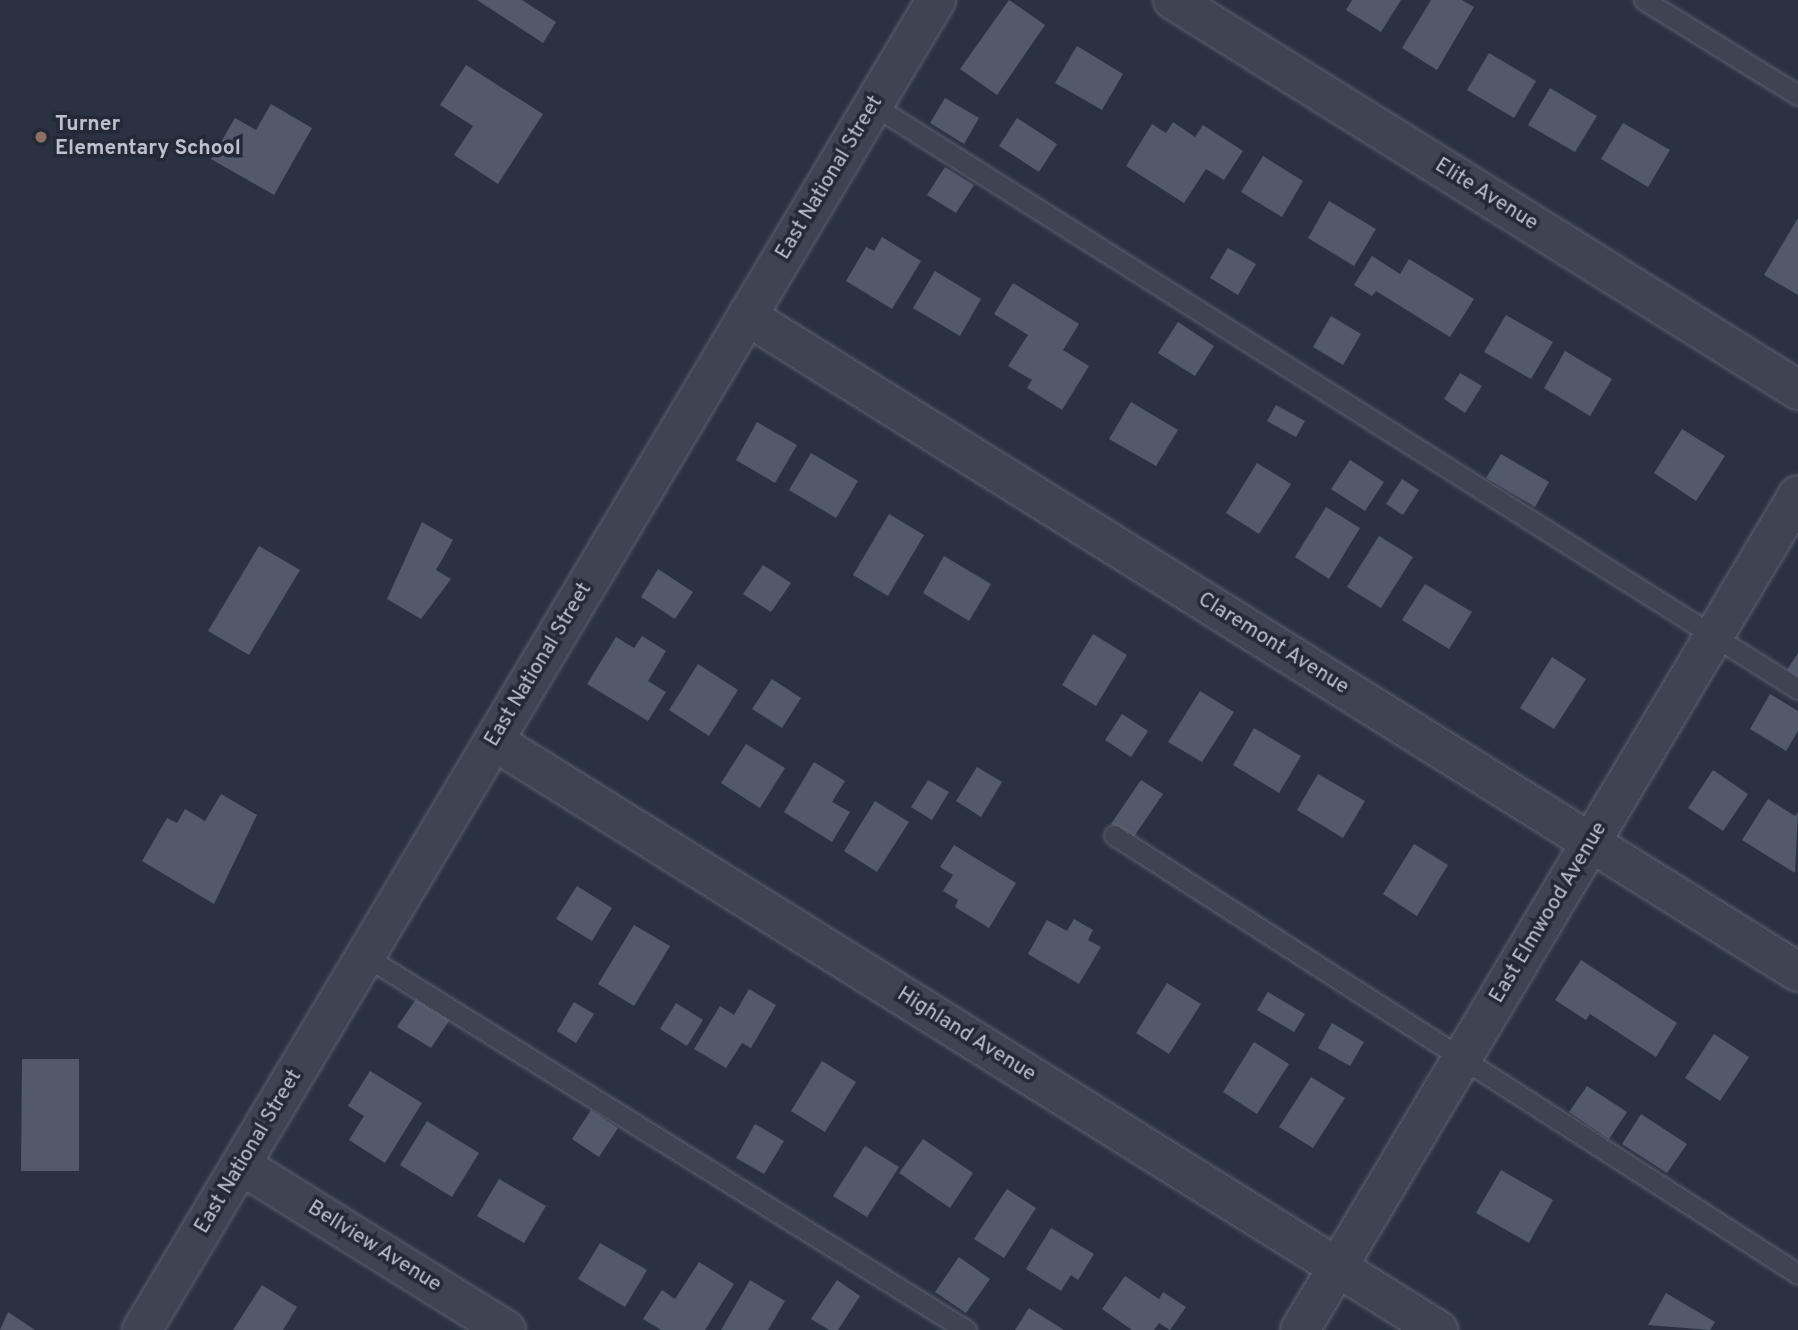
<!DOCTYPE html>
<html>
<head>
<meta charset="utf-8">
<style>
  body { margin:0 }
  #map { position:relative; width:1798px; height:1330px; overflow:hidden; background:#2a3242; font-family:Overpass,sans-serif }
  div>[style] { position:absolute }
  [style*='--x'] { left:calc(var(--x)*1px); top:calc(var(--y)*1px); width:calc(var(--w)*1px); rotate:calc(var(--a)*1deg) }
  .building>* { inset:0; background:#51596b }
  .roads { filter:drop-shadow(0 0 2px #5d626f) drop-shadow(0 0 2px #5d626f) }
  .lane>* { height:19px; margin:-9.5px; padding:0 9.5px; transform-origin:9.5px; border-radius:9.5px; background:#3e4452 }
  .street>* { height:38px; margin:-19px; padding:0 19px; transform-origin:19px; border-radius:19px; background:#3e4452 }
  .dots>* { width:19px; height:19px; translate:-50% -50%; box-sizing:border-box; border:4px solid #232937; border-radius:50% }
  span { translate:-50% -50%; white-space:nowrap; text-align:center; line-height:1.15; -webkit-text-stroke:7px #232937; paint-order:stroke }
  .poi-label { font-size:21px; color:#bcc0cc; font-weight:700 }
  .left { translate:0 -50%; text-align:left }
  .street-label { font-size:21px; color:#bcc0cc }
</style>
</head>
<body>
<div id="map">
  <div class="building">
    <div style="clip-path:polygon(477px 0,522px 0,556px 22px,543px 43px)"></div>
    <div style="clip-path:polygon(1009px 0,1045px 25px,997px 95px,960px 69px)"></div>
    <div style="clip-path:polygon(1352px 0,1401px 0,1381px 32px,1346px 10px)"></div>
    <div style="clip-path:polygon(1431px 0,1462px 0,1474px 7px,1437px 70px,1402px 48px)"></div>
    <div style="clip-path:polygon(1077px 46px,1123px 74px,1102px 110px,1055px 83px)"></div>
    <div style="clip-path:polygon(1489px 53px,1536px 81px,1514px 118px,1467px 90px)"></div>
    <div style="clip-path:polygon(466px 65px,543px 114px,498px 184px,454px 155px,473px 126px,440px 105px)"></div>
    <div style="clip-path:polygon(1550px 88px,1597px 116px,1575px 152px,1528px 125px)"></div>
    <div style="clip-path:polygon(945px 98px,979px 118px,964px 144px,930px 123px)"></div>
    <div style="clip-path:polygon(271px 104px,312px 128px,274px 195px,211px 159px,235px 118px,256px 130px)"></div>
    <div style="clip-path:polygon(1017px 118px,1057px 144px,1039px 172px,999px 146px)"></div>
    <div style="clip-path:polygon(1173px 122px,1195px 137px,1203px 125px,1243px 151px,1224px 180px,1206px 169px,1184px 203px,1126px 166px,1152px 124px,1166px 133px)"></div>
    <div style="clip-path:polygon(1623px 123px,1670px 150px,1648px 187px,1601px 159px)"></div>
    <div style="clip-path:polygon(1263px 156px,1303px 181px,1282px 217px,1241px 192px)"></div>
    <div style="clip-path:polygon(945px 167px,974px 185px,956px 213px,927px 195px)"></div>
    <div style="clip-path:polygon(1329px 201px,1376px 229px,1354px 266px,1308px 238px)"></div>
    <div style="clip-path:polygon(1798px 218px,1798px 295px,1764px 275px)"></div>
    <div style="clip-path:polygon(882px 237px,921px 261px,892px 309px,846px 281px,866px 247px,874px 251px)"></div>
    <div style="clip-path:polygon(1228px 248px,1256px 264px,1238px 295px,1210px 278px)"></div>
    <div style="clip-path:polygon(1372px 256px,1400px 274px,1409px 259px,1474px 299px,1450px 337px,1376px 291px,1372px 296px,1354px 285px)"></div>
    <div style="clip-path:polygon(935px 271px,981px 299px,960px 336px,913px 308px)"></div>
    <div style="clip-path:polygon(1013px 283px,1079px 324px,1063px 350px,1089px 366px,1062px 410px,1027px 388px,1032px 380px,1008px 366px,1028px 335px,994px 314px)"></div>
    <div style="clip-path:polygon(1506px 315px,1553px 342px,1531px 379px,1484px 352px)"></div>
    <div style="clip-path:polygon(1331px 316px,1361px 334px,1343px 365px,1313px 347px)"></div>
    <div style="clip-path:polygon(1178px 322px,1214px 346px,1195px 376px,1158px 353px)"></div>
    <div style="clip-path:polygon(1565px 351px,1612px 379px,1590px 416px,1544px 388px)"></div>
    <div style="clip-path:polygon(1460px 373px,1482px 386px,1465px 413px,1444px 399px)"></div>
    <div style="clip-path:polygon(1131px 402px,1178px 430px,1156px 466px,1109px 439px)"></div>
    <div style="clip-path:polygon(1276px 405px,1305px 421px,1296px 437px,1267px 421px)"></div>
    <div style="clip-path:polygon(757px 422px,797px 445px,775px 483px,736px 460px)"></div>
    <div style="clip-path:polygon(1682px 429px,1725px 456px,1696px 501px,1654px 473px)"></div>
    <div style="clip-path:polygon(811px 453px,858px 481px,836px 518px,789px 490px)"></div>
    <div style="clip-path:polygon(1501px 454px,1549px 482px,1535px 507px,1486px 478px)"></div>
    <div style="clip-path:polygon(1350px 460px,1384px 482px,1365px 511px,1331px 489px)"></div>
    <div style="clip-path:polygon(1257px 463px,1291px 484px,1259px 534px,1226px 513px)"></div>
    <div style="clip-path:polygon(1402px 479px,1419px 490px,1403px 515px,1386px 504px)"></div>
    <div style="clip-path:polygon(1326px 507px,1360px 528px,1329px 579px,1295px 557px)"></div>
    <div style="clip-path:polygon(889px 514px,924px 535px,888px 596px,853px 575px)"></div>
    <div style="clip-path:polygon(422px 522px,453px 540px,436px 570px,451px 579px,421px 619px,387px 599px)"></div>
    <div style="clip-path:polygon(1379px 536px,1413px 557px,1381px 608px,1347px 587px)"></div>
    <div style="clip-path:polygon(259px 546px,300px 570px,249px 655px,208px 631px)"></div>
    <div style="clip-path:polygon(944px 556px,991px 584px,969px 621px,923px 593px)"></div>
    <div style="clip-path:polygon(763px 565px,791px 583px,771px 612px,743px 594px)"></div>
    <div style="clip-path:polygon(658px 569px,693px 592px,675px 619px,641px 597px)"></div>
    <div style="clip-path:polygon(1425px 584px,1472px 612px,1449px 649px,1402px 620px)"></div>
    <div style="clip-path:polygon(1093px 634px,1127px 655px,1096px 706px,1062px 685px)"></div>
    <div style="clip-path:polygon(642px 636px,666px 651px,648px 681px,666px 692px,648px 721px,587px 684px,616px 637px,634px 648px)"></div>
    <div style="clip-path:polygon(1798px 653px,1798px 677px,1787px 670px)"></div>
    <div style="clip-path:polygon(1552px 657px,1586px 679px,1554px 729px,1520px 708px)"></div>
    <div style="clip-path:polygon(698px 664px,738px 690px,709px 736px,669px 710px)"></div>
    <div style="clip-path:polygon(772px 679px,801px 698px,782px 728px,752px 709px)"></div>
    <div style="clip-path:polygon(1200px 691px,1234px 712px,1202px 762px,1168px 742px)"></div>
    <div style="clip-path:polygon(1770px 694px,1798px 711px,1798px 731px,1786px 751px,1750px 729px)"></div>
    <div style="clip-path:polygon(1122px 714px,1148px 731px,1131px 757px,1105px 740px)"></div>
    <div style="clip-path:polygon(1254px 728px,1301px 756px,1279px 793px,1233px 765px)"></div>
    <div style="clip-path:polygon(746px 744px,785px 768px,760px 808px,721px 783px)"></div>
    <div style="clip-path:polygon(814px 762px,845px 781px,832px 802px,850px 812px,832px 842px,784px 812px)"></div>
    <div style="clip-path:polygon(977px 767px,1002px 782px,981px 817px,956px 801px)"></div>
    <div style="clip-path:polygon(1713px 770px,1748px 794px,1723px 831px,1688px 808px)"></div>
    <div style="clip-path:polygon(1318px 774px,1365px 801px,1343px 838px,1297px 810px)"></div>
    <div style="clip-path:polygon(928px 780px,949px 792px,932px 820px,911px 807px)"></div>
    <div style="clip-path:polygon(1141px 780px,1163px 794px,1133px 838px,1111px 824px)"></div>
    <div style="clip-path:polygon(221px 794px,257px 815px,214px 904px,142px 861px,167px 818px,177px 823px,185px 809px,205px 821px)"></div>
    <div style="clip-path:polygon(1768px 799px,1795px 816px,1798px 812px,1795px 873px,1742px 840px)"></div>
    <div style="clip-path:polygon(875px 801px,909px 822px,877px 872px,844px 851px)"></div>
    <div style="clip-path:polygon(1414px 844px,1448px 865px,1417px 916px,1383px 894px)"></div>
    <div style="clip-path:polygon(954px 845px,1016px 883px,989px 928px,955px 907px,958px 900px,943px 891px,953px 875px,940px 867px)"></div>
    <div style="clip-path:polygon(577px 886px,612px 908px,592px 941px,556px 919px)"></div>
    <div style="clip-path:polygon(1074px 919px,1093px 930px,1088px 940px,1101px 947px,1079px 984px,1028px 954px,1047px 920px,1067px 931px)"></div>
    <div style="clip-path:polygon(634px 925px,670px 946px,634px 1006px,598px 984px)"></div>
    <div style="clip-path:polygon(1581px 960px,1677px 1023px,1656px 1057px,1590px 1014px,1586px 1020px,1555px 1000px)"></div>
    <div style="clip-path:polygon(1167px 983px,1201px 1004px,1169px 1054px,1136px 1033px)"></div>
    <div style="clip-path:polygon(749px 989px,776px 1005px,751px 1048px,742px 1043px,726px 1068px,694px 1049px,720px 1006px,734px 1015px)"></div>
    <div style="clip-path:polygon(1268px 992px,1305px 1014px,1294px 1032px,1257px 1010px)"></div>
    <div style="clip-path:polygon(418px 996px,451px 1018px,431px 1048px,397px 1027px)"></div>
    <div style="clip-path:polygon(574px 1002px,594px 1014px,576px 1043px,557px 1031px)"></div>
    <div style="clip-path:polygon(676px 1003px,703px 1020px,687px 1046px,660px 1029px)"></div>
    <div style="clip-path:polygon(1332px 1023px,1364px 1042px,1350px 1066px,1318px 1048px)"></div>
    <div style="clip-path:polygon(1714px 1034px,1749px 1057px,1720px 1101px,1685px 1078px)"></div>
    <div style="clip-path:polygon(1254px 1042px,1289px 1064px,1257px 1114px,1223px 1092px)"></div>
    <div style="clip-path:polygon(22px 1059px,79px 1059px,79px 1171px,21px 1171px)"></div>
    <div style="clip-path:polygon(822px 1061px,856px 1082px,825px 1132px,791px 1111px)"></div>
    <div style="clip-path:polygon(370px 1071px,422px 1103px,385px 1163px,349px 1140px,364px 1116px,348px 1106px)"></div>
    <div style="clip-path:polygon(1311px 1077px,1345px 1098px,1313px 1148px,1279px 1127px)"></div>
    <div style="clip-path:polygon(1587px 1086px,1627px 1112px,1609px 1139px,1569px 1112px)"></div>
    <div style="clip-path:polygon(591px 1110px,618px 1128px,599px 1157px,572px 1139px)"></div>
    <div style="clip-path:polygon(1641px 1114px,1687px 1144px,1667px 1173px,1622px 1144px)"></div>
    <div style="clip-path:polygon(427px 1121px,479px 1153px,452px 1197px,400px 1165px)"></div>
    <div style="clip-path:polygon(755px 1124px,784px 1141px,764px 1174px,736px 1158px)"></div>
    <div style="clip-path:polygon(923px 1139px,973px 1173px,950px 1208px,899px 1173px)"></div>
    <div style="clip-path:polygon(865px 1146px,899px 1167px,867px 1217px,833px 1196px)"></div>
    <div style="clip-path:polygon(1501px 1170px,1553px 1200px,1529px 1243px,1476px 1213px)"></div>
    <div style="clip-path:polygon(499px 1179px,546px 1206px,524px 1243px,477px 1216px)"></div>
    <div style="clip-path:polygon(1007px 1189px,1036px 1208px,1004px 1258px,974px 1239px)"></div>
    <div style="clip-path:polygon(1051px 1228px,1094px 1254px,1078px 1280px,1071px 1275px,1061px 1291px,1026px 1269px)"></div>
    <div style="clip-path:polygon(600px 1243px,647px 1270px,625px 1307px,578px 1279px)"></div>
    <div style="clip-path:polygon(959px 1257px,990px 1279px,966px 1313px,935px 1292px)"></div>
    <div style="clip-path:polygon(699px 1262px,734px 1284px,705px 1330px,661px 1330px,643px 1319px,662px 1290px,675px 1299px)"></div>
    <div style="clip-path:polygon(1125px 1276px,1159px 1299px,1163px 1292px,1186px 1307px,1170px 1330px,1159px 1323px,1154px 1330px,1132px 1330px,1102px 1309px)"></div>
    <div style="clip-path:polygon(750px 1280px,785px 1301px,768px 1330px,721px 1330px)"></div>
    <div style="clip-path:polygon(837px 1280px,860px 1296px,838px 1330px,829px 1330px,811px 1319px)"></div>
    <div style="clip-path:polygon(262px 1285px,297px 1307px,283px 1330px,233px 1330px)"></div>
    <div style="clip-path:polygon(1666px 1293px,1715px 1322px,1710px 1330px,1648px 1325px)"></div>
    <div style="clip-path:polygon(1029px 1308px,1064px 1330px,1015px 1330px)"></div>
    <div style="clip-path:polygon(8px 1312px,35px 1330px,0 1330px)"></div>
  </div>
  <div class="roads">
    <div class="lane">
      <div style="--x:1644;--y:0;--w:181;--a:31.7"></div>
      <div style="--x:873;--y:105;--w:1094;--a:32.27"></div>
      <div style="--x:1114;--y:835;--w:813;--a:32.69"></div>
      <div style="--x:365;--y:956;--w:708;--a:31.89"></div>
    </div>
    <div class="street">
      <div style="--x:1173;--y:0;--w:737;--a:31.96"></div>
      <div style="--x:747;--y:316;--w:1239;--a:31.97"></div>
      <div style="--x:494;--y:741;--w:1113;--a:31.96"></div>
      <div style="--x:241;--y:1165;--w:312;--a:31.9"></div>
      <div style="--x:142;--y:1330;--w:1549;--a:-59.16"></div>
      <div style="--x:1300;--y:1330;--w:972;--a:-59.19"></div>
    </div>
  </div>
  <div class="dots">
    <div style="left:41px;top:137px;background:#8d6e63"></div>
  </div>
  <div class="poi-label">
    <span class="left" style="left:55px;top:137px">Turner<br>Elementary School</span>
  </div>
  <div class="street-label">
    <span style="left:830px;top:178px;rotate:-59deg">East National Street</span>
    <span style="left:1486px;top:195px;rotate:32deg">Elite Avenue</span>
    <span style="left:1273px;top:644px;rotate:32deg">Claremont Avenue</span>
    <span style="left:539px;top:665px;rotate:-59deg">East National Street</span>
    <span style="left:1549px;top:913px;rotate:-59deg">East Elmwood Avenue</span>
    <span style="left:966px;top:1035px;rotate:32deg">Highland Avenue</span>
    <span style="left:249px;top:1152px;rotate:-59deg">East National Street</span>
    <span style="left:374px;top:1247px;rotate:32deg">Bellview Avenue</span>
  </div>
</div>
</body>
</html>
